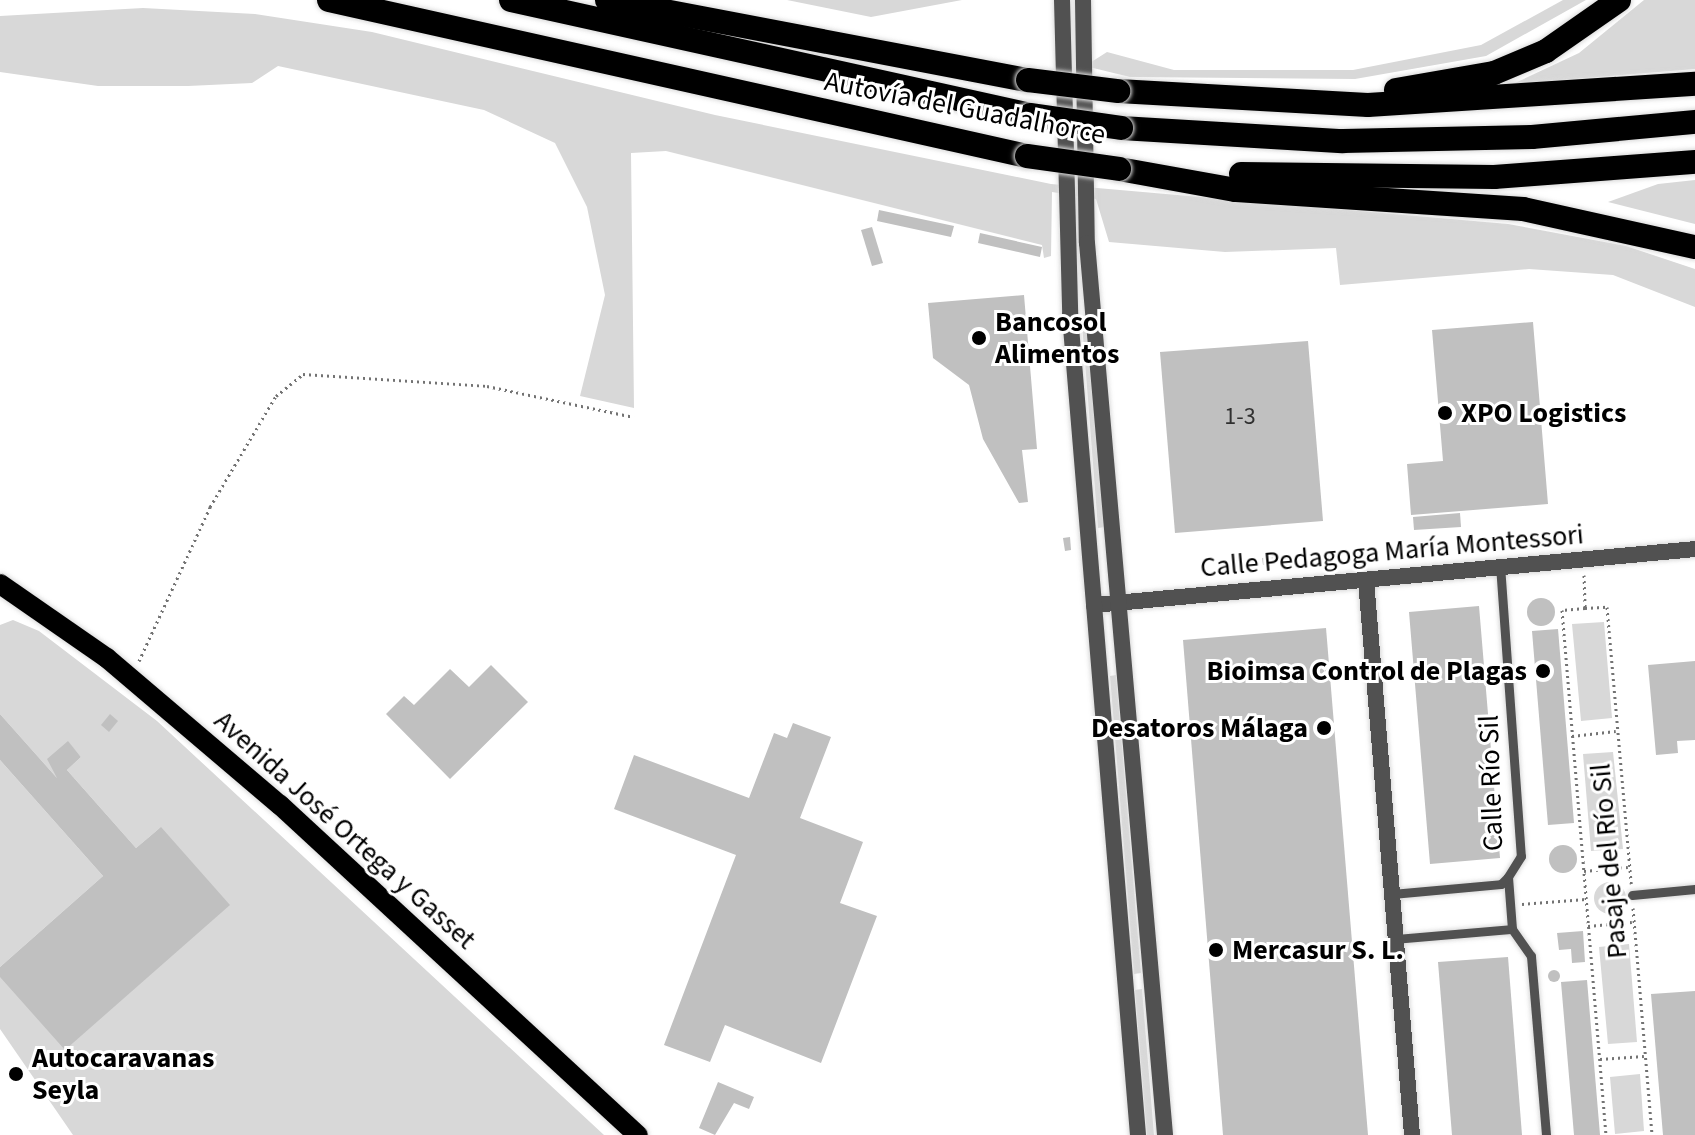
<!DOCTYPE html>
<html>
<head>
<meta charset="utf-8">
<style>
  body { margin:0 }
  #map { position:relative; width:1695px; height:1135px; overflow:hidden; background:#fff; font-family:"Source Sans 3",sans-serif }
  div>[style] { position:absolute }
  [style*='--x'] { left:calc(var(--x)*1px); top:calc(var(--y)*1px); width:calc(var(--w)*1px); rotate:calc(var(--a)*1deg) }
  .green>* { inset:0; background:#d8d8d8 }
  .round { border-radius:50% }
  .building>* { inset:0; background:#c0c0c0 }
  .path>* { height:3px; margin-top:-1.5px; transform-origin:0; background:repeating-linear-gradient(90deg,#737373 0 2px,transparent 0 6px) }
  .roads { filter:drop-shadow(0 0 2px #dbdbdb) drop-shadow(0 0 2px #dbdbdb) }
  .service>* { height:9px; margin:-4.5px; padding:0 4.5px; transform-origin:4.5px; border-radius:4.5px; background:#515151 }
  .minor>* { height:16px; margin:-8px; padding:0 8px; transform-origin:8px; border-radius:8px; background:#515151 }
  .tertiary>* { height:16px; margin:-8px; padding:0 8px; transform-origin:8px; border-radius:8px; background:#515151 }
  .primary>* { height:20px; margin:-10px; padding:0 10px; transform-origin:10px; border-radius:10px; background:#000 }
  .motorway>* { height:24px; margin:-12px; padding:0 12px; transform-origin:12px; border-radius:12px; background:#000 }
  .bridges { filter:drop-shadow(0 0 2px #dbdbdb) drop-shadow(0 0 2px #dbdbdb) }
  .motorway-bridge>* { height:24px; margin:-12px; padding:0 12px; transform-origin:12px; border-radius:12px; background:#000 }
  .dots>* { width:22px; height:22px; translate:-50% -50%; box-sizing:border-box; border:4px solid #fff; border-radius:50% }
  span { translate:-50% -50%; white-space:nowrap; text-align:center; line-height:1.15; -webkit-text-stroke:6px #fff; paint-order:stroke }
  .number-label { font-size:24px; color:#303030 }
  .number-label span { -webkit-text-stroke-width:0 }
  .street-label { font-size:28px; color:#000 }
  .poi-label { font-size:28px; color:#000; font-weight:700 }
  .left { translate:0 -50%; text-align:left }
  .right { translate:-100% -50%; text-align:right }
</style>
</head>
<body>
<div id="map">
  <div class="green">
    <div style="clip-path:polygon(787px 0,962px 0,871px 17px)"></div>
    <div style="clip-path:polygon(1563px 0,1586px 0,1486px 56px,1355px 79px,1130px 77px,1085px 66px,1107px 52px,1174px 70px,1353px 70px,1481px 45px)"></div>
    <div style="clip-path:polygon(1644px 0,1695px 0,1695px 69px,1513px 84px,1579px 53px)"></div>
    <div style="clip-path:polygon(143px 8px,255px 14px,372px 32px,715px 115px,1051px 184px,1508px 224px,1626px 246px,1695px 269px,1695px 307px,1613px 275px,1529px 269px,1340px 285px,1336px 248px,1225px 252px,1109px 242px,1096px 199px,1052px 192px,1051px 256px,1044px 258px,1042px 245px,666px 151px,631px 153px,634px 408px,580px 396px,605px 295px,587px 207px,555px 143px,484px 110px,278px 66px,252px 83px,188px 86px,98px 86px,0 72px,0 16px)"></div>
    <div style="clip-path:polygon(1695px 180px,1695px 224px,1608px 202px,1658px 184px)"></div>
    <div style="clip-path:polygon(1088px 322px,1104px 527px,1098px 528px,1082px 323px)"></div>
    <div style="clip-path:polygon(13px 620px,39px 631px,157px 721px,604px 1135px,73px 1135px,0 1029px,0 977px,161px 827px,136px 848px,67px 770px,81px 757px,68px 742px,57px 778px,0 714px,0 625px)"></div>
    <div style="clip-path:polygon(1604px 622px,1612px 718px,1581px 721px,1572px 624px)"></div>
    <div style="clip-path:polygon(1116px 675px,1141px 973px,1134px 974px,1110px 676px)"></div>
    <div style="clip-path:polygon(1613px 752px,1623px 849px,1591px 851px,1583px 754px)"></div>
    <div style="clip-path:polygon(0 760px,103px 876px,0 967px)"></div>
    <div class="round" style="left:1594px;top:882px;width:32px;height:32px"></div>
    <div style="clip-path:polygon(1629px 944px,1637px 1042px,1608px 1044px,1599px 947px)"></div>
    <div style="clip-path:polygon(1142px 989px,1154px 1135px,1147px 1135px,1135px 990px)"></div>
    <div style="clip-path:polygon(1640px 1074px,1644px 1131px,1615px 1134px,1610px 1077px)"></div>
  </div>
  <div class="building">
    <div style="clip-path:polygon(879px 210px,954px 226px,951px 237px,877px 221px)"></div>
    <div style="clip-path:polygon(872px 227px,883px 263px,872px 266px,861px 230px)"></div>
    <div style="clip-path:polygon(980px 233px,1042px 247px,1040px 257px,978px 243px)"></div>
    <div style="clip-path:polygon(1024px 295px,1037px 449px,1022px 450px,1028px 502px,1019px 503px,983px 439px,969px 385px,933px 358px,928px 303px)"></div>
    <div style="clip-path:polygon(1533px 322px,1548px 504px,1411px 515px,1407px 464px,1443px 461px,1432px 330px)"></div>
    <div style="clip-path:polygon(1308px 341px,1323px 521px,1175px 533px,1160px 352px)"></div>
    <div style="clip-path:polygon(1460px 513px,1461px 527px,1414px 530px,1413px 517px)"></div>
    <div style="clip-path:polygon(1063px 538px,1070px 537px,1071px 550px,1065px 551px)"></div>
    <div style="clip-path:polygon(1284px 556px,1284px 563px,1263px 565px,1262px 558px)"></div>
    <div class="round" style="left:1527px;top:598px;width:28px;height:28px"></div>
    <div style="clip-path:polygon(1479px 606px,1500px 858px,1430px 864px,1409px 612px)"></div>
    <div style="clip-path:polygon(1326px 628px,1368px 1135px,1223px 1135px,1183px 640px)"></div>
    <div style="clip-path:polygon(1558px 629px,1574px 823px,1548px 825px,1532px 631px)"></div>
    <div style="clip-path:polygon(1695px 661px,1695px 740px,1677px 741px,1678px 753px,1656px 755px,1648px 665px)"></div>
    <div style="clip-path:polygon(491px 665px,528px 702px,450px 779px,386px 714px,404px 696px,414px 705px,450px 669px,469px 687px)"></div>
    <div style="clip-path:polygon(0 714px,57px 778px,47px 759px,68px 741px,81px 757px,67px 770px,136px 848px,161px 827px,230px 905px,65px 1050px,0 977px,0 967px,103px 876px,0 760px)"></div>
    <div style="clip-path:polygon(110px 714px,118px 721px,109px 732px,101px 725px)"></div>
    <div style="clip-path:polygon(793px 723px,831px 737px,800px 818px,863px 842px,840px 903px,877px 916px,821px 1063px,725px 1025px,710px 1062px,664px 1045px,736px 855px,614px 809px,634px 755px,749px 798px,774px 733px,787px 738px)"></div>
    <div class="round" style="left:1549px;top:845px;width:28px;height:28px"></div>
    <div style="clip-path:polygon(1583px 931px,1585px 962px,1572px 963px,1571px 949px,1559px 950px,1557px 933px)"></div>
    <div style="clip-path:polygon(1508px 957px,1522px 1135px,1452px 1135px,1438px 962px)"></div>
    <div class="round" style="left:1548px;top:970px;width:12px;height:12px"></div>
    <div style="clip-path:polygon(1587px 980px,1600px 1135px,1574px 1135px,1561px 982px)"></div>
    <div style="clip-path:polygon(1695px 991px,1695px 1135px,1663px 1135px,1651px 994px)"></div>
    <div style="clip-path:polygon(718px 1082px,754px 1097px,749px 1109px,734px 1103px,715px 1135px,699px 1128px)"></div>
  </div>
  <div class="path">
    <div style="--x:1584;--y:575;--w:33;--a:88"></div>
    <div style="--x:1585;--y:608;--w:23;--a:175"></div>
    <div style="--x:1562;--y:610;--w:527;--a:85.21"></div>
    <div style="--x:1585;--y:608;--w:22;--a:-3"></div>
    <div style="--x:1607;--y:607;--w:278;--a:85"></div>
    <div style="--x:139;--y:661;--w:170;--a:-65.2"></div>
    <div style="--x:210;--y:507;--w:129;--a:-59.3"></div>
    <div style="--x:276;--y:396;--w:35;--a:-39"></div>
    <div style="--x:303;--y:374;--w:184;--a:3.7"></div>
    <div style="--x:487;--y:386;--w:150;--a:11.9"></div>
    <div style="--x:1572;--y:736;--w:44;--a:-6.5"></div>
    <div style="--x:1584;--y:871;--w:44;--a:-5.2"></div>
    <div style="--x:1522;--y:904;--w:64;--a:-4.5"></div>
    <div style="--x:1633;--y:908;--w:228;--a:85.2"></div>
    <div style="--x:1588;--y:926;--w:44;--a:-5.2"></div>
    <div style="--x:1600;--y:1059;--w:44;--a:-3.9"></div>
  </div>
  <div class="roads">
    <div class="service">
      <div style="--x:1500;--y:565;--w:292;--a:85.9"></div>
      <div style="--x:1521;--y:856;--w:25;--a:122"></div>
      <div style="--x:1508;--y:877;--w:52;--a:85.6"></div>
      <div style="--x:1512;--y:929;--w:33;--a:55"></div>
      <div style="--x:1531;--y:956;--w:180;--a:85.2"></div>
      <div style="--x:1392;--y:894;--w:109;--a:-5.2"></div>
      <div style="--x:1501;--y:884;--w:10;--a:-45"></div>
      <div style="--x:1632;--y:895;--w:63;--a:-5.4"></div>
      <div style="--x:1395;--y:939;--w:117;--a:-4.9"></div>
    </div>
    <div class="minor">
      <div style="--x:1366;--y:580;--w:557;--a:85.26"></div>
      <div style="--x:1094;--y:605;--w:604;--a:-5.32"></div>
    </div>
    <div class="tertiary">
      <div style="--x:1062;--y:0;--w:315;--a:88.5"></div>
      <div style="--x:1070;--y:315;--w:823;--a:85.26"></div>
      <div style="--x:1083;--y:0;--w:243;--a:89.1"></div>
      <div style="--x:1087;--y:243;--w:895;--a:85"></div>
    </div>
    <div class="primary">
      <div style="--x:0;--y:584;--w:130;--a:34.7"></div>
      <div style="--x:107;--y:658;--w:227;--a:40.4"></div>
      <div style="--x:280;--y:805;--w:487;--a:42.7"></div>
    </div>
    <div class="motorway">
      <div style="--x:329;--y:0;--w:715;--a:12.6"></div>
      <div style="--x:511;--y:0;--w:532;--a:12.49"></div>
      <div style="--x:607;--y:0;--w:429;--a:10.8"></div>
      <div style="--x:1396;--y:90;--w:99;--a:-9.8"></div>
      <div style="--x:1494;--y:73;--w:56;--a:-22.9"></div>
      <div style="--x:1546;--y:51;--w:89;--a:-34.9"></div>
      <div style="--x:1118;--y:91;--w:250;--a:3.2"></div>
      <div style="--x:1368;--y:105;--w:328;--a:-3.7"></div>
      <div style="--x:1121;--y:128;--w:222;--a:3.4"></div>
      <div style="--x:1343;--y:141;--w:189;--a:-1.2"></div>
      <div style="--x:1532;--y:137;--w:164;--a:-5.3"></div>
      <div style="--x:1119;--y:169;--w:119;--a:10.2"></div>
      <div style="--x:1236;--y:190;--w:288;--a:3.8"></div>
      <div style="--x:1523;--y:209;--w:176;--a:12.5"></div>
      <div style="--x:1241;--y:174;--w:253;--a:0.7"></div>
      <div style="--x:1494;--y:177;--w:202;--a:-4.3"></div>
    </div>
  </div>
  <div class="bridges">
    <div class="motorway-bridge">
      <div style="--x:1028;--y:80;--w:91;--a:7"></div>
      <div style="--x:1030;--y:115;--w:92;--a:8.1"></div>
      <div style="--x:1027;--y:156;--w:93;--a:8"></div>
    </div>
  </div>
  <div class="dots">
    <div style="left:979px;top:338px;background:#000"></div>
    <div style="left:1445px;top:413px;background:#000"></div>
    <div style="left:1543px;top:671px;background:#000"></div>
    <div style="left:1324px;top:728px;background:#000"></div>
    <div style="left:1216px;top:950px;background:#000"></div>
    <div style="left:16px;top:1074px;background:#000"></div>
  </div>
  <div class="number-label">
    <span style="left:1240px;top:417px">1-3</span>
  </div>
  <div class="street-label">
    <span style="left:965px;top:108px;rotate:11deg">Autovía del Guadalhorce</span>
    <span style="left:1392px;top:551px;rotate:-5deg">Calle Pedagoga María Montessori</span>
    <span style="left:1491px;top:783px;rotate:-92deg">Calle Río Sil</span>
    <span style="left:345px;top:830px;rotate:42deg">Avenida José Ortega y Gasset</span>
    <span style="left:1609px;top:861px;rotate:-95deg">Pasaje del Río Sil</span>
  </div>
  <div class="poi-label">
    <span class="left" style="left:995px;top:338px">Bancosol<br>Alimentos</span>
    <span class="left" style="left:1461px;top:413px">XPO Logistics</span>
    <span class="right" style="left:1527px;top:671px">Bioimsa Control de Plagas</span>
    <span class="right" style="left:1308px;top:728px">Desatoros Málaga</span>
    <span class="left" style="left:1232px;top:950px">Mercasur S. L.</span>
    <span class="left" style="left:32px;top:1074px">Autocaravanas<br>Seyla</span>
  </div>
</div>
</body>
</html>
